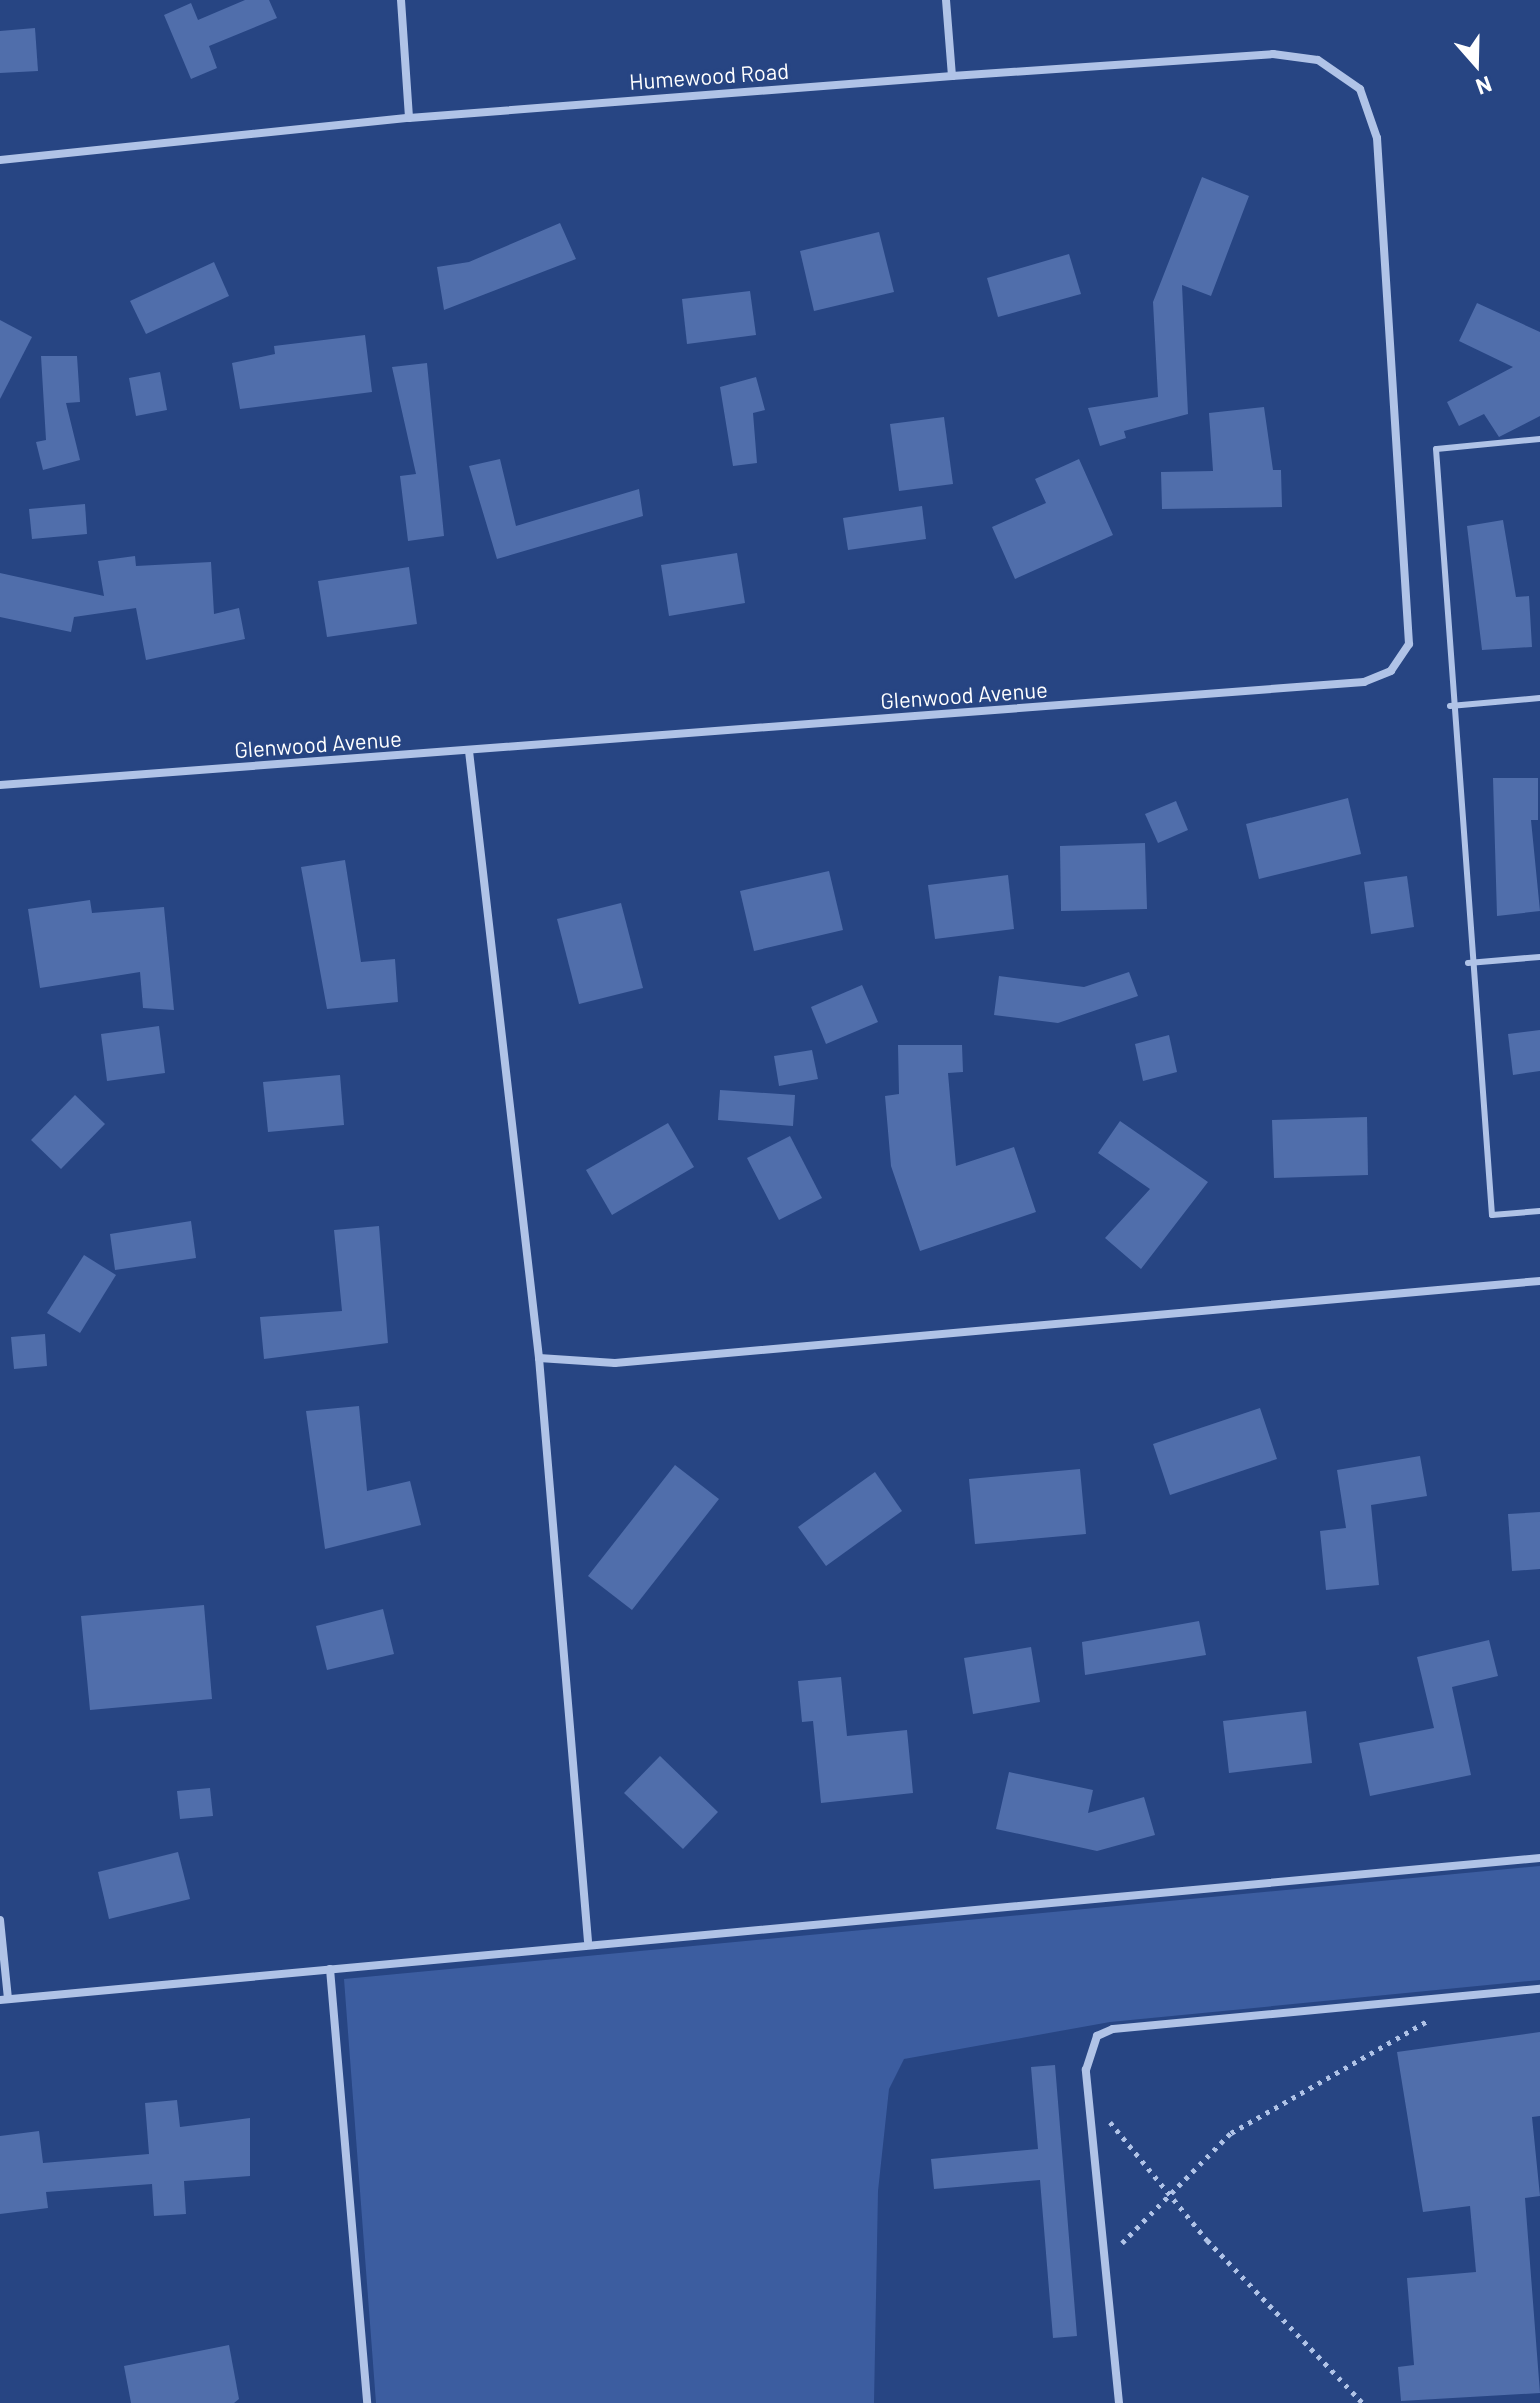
<!DOCTYPE html>
<html>
<head>
<meta charset="utf-8">
<style>
  body { margin:0 }
  #map { position:relative; width:1540px; height:2403px; overflow:hidden; background:#274583; font-family:Barlow,sans-serif }
  div>[style] { position:absolute }
  [style*='--x'] { left:calc(var(--x)*1px); top:calc(var(--y)*1px); width:calc(var(--w)*1px); rotate:calc(var(--a)*1deg) }
  .green>* { inset:0; background:#3c5da0 }
  .building>* { inset:0; background:#506eab }
  .path>* { height:5px; margin-top:-2.5px; transform-origin:0; background:repeating-linear-gradient(90deg,#b0c3e7 0 4px,transparent 0 10px) }
  .lane>* { height:6px; margin:-3px; padding:0 3px; transform-origin:3px; border-radius:3px; background:#b0c3e7 }
  .street>* { height:8px; margin:-4px; padding:0 4px; transform-origin:4px; border-radius:4px; background:#b0c3e7 }
  span { translate:-50% -50%; white-space:nowrap; text-align:center; line-height:1.15; -webkit-text-stroke:7px #274583; paint-order:stroke }
  .street-label { font-size:22px; color:#fff }
  .north { position:absolute; left:1436px; top:24px; width:80px; height:80px; -webkit-text-stroke:6px #274583; paint-order:stroke; rotate:160deg; font-size:22px; font-weight:700; line-height:32px; text-align:center; color:#fff }
  .north::after { content:''; display:block; margin:auto; width:28px; height:36px; background:#fff; clip-path:polygon(50% 0,100% 100%,50% 72%,0 100%) }
</style>
</head>
<body>
<div id="map">
  <div class="green">
    <div style="clip-path:polygon(1540px 1866px,1540px 1980px,1110px 2022px,904px 2059px,889px 2089px,878px 2191px,874px 2403px,376px 2403px,344px 1979px)"></div>
  </div>
  <div class="building">
    <div style="clip-path:polygon(245px 0,269px 0,277px 18px,209px 46px,217px 68px,191px 79px,164px 15px,191px 3px,198px 20px)"></div>
    <div style="clip-path:polygon(35px 28px,38px 71px,0 73px,0 31px)"></div>
    <div style="clip-path:polygon(1202px 177px,1249px 196px,1211px 296px,1182px 285px,1188px 414px,1124px 431px,1126px 438px,1100px 446px,1088px 408px,1158px 397px,1153px 302px)"></div>
    <div style="clip-path:polygon(560px 223px,576px 259px,444px 310px,437px 267px,469px 262px)"></div>
    <div style="clip-path:polygon(879px 232px,894px 292px,814px 311px,800px 251px)"></div>
    <div style="clip-path:polygon(1069px 254px,1081px 294px,998px 317px,987px 278px)"></div>
    <div style="clip-path:polygon(214px 262px,229px 296px,146px 334px,130px 301px)"></div>
    <div style="clip-path:polygon(750px 291px,756px 335px,687px 344px,682px 299px)"></div>
    <div style="clip-path:polygon(1477px 303px,1540px 332px,1540px 416px,1499px 437px,1484px 414px,1459px 426px,1447px 402px,1513px 367px,1459px 341px)"></div>
    <div style="clip-path:polygon(0 320px,32px 337px,0 399px)"></div>
    <div style="clip-path:polygon(365px 335px,372px 392px,240px 409px,232px 363px,275px 354px,274px 346px)"></div>
    <div style="clip-path:polygon(41px 356px,77px 356px,80px 402px,66px 403px,80px 460px,43px 470px,36px 442px,46px 440px)"></div>
    <div style="clip-path:polygon(427px 363px,444px 536px,408px 541px,400px 476px,416px 474px,392px 367px)"></div>
    <div style="clip-path:polygon(160px 372px,167px 410px,136px 416px,129px 378px)"></div>
    <div style="clip-path:polygon(756px 377px,765px 410px,753px 413px,757px 463px,733px 466px,720px 387px)"></div>
    <div style="clip-path:polygon(1264px 407px,1273px 470px,1281px 470px,1282px 507px,1162px 509px,1161px 472px,1213px 471px,1209px 413px)"></div>
    <div style="clip-path:polygon(944px 417px,953px 484px,899px 491px,890px 424px)"></div>
    <div style="clip-path:polygon(500px 459px,516px 526px,639px 489px,643px 516px,497px 559px,469px 466px)"></div>
    <div style="clip-path:polygon(1079px 459px,1113px 535px,1015px 579px,992px 527px,1046px 503px,1035px 479px)"></div>
    <div style="clip-path:polygon(85px 504px,87px 534px,32px 539px,29px 509px)"></div>
    <div style="clip-path:polygon(922px 506px,926px 539px,848px 550px,843px 518px)"></div>
    <div style="clip-path:polygon(1503px 520px,1516px 597px,1529px 596px,1532px 647px,1482px 650px,1467px 526px)"></div>
    <div style="clip-path:polygon(737px 553px,745px 603px,669px 616px,661px 565px)"></div>
    <div style="clip-path:polygon(135px 556px,136px 566px,211px 562px,214px 614px,239px 608px,245px 639px,146px 660px,136px 608px,74px 617px,71px 632px,0 617px,0 573px,104px 596px,98px 561px)"></div>
    <div style="clip-path:polygon(409px 567px,417px 624px,327px 637px,318px 581px)"></div>
    <div style="clip-path:polygon(1493px 778px,1538px 778px,1538px 820px,1531px 820px,1540px 911px,1497px 916px)"></div>
    <div style="clip-path:polygon(1348px 798px,1361px 854px,1259px 879px,1246px 824px)"></div>
    <div style="clip-path:polygon(1176px 801px,1188px 830px,1158px 843px,1145px 814px)"></div>
    <div style="clip-path:polygon(1145px 843px,1147px 909px,1061px 911px,1060px 846px)"></div>
    <div style="clip-path:polygon(345px 860px,361px 962px,395px 959px,398px 1002px,327px 1009px,301px 867px)"></div>
    <div style="clip-path:polygon(829px 871px,843px 930px,754px 951px,740px 891px)"></div>
    <div style="clip-path:polygon(1008px 875px,1014px 929px,935px 939px,928px 885px)"></div>
    <div style="clip-path:polygon(1407px 876px,1414px 927px,1371px 934px,1364px 882px)"></div>
    <div style="clip-path:polygon(90px 900px,92px 913px,164px 907px,174px 1010px,143px 1008px,140px 972px,40px 988px,28px 909px)"></div>
    <div style="clip-path:polygon(621px 903px,643px 988px,579px 1004px,557px 919px)"></div>
    <div style="clip-path:polygon(1129px 972px,1138px 996px,1058px 1023px,994px 1015px,999px 976px,1084px 987px)"></div>
    <div style="clip-path:polygon(862px 985px,878px 1022px,826px 1044px,811px 1007px)"></div>
    <div style="clip-path:polygon(159px 1026px,165px 1073px,107px 1081px,101px 1034px)"></div>
    <div style="clip-path:polygon(1540px 1030px,1540px 1071px,1513px 1075px,1508px 1034px)"></div>
    <div style="clip-path:polygon(1169px 1035px,1177px 1072px,1143px 1081px,1135px 1044px)"></div>
    <div style="clip-path:polygon(898px 1045px,962px 1045px,963px 1072px,948px 1073px,956px 1166px,1014px 1147px,1036px 1212px,920px 1251px,891px 1166px,885px 1096px,899px 1094px)"></div>
    <div style="clip-path:polygon(812px 1050px,818px 1079px,779px 1086px,774px 1056px)"></div>
    <div style="clip-path:polygon(340px 1075px,344px 1125px,268px 1132px,263px 1082px)"></div>
    <div style="clip-path:polygon(720px 1090px,795px 1095px,793px 1126px,718px 1120px)"></div>
    <div style="clip-path:polygon(75px 1095px,105px 1124px,61px 1169px,31px 1140px)"></div>
    <div style="clip-path:polygon(1367px 1117px,1368px 1175px,1274px 1178px,1272px 1120px)"></div>
    <div style="clip-path:polygon(1120px 1121px,1208px 1182px,1141px 1269px,1105px 1238px,1150px 1189px,1098px 1153px)"></div>
    <div style="clip-path:polygon(668px 1123px,694px 1167px,612px 1215px,586px 1170px)"></div>
    <div style="clip-path:polygon(790px 1136px,822px 1198px,779px 1220px,747px 1158px)"></div>
    <div style="clip-path:polygon(191px 1221px,196px 1258px,115px 1270px,110px 1234px)"></div>
    <div style="clip-path:polygon(379px 1226px,388px 1343px,264px 1359px,260px 1317px,342px 1311px,334px 1230px)"></div>
    <div style="clip-path:polygon(84px 1255px,116px 1275px,80px 1333px,47px 1313px)"></div>
    <div style="clip-path:polygon(45px 1334px,47px 1366px,14px 1369px,11px 1337px)"></div>
    <div style="clip-path:polygon(359px 1406px,367px 1491px,410px 1481px,421px 1525px,325px 1549px,306px 1411px)"></div>
    <div style="clip-path:polygon(1260px 1408px,1277px 1459px,1170px 1495px,1153px 1444px)"></div>
    <div style="clip-path:polygon(1420px 1456px,1427px 1496px,1371px 1505px,1379px 1585px,1326px 1590px,1320px 1531px,1346px 1528px,1337px 1470px)"></div>
    <div style="clip-path:polygon(675px 1465px,719px 1499px,632px 1610px,588px 1576px)"></div>
    <div style="clip-path:polygon(1080px 1469px,1086px 1534px,975px 1544px,969px 1479px)"></div>
    <div style="clip-path:polygon(875px 1472px,902px 1511px,826px 1566px,798px 1527px)"></div>
    <div style="clip-path:polygon(1540px 1512px,1540px 1569px,1512px 1571px,1508px 1514px)"></div>
    <div style="clip-path:polygon(204px 1605px,212px 1699px,90px 1710px,81px 1616px)"></div>
    <div style="clip-path:polygon(383px 1609px,394px 1654px,327px 1670px,316px 1626px)"></div>
    <div style="clip-path:polygon(1199px 1621px,1206px 1655px,1085px 1675px,1082px 1642px)"></div>
    <div style="clip-path:polygon(1489px 1640px,1498px 1676px,1452px 1687px,1471px 1775px,1370px 1796px,1359px 1743px,1434px 1728px,1417px 1657px)"></div>
    <div style="clip-path:polygon(1031px 1647px,1040px 1702px,973px 1714px,964px 1658px)"></div>
    <div style="clip-path:polygon(841px 1677px,847px 1736px,907px 1730px,913px 1793px,821px 1803px,813px 1721px,802px 1722px,798px 1681px)"></div>
    <div style="clip-path:polygon(1306px 1711px,1312px 1763px,1229px 1773px,1223px 1721px)"></div>
    <div style="clip-path:polygon(660px 1756px,718px 1812px,683px 1849px,624px 1793px)"></div>
    <div style="clip-path:polygon(1009px 1772px,1093px 1790px,1088px 1813px,1144px 1797px,1155px 1835px,1097px 1851px,996px 1829px)"></div>
    <div style="clip-path:polygon(210px 1788px,213px 1816px,180px 1819px,177px 1791px)"></div>
    <div style="clip-path:polygon(178px 1852px,190px 1899px,109px 1919px,98px 1872px)"></div>
    <div style="clip-path:polygon(1540px 2032px,1540px 2116px,1532px 2117px,1540px 2196px,1525px 2198px,1540px 2393px,1401px 2401px,1398px 2367px,1414px 2365px,1407px 2278px,1476px 2272px,1470px 2206px,1423px 2212px,1397px 2052px)"></div>
    <div style="clip-path:polygon(1055px 2065px,1077px 2336px,1053px 2338px,1040px 2180px,934px 2189px,931px 2159px,1038px 2149px,1031px 2067px)"></div>
    <div style="clip-path:polygon(177px 2100px,180px 2127px,250px 2118px,250px 2176px,184px 2181px,186px 2214px,154px 2216px,152px 2184px,46px 2192px,48px 2208px,0 2214px,0 2136px,39px 2131px,43px 2163px,149px 2154px,145px 2103px)"></div>
    <div style="clip-path:polygon(229px 2345px,239px 2399px,234px 2403px,131px 2403px,124px 2366px)"></div>
  </div>
  <div class="path">
    <div style="--x:1110;--y:2122;--w:153;--a:50.6"></div>
    <div style="--x:1207;--y:2240;--w:226;--a:46.3"></div>
    <div style="--x:1122;--y:2243;--w:155;--a:-45.3"></div>
    <div style="--x:1231;--y:2133;--w:226;--a:-29.7"></div>
  </div>
  <div class="lane">
    <div style="--x:1540;--y:439;--w:104;--a:174.5"></div>
    <div style="--x:1436;--y:449;--w:768;--a:85.82"></div>
    <div style="--x:1492;--y:1215;--w:48;--a:-4.8"></div>
    <div style="--x:1450;--y:706;--w:90;--a:-5.1"></div>
    <div style="--x:1468;--y:963;--w:72;--a:-4.8"></div>
  </div>
  <div class="street">
    <div style="--x:401;--y:0;--w:118;--a:86.1"></div>
    <div style="--x:946;--y:0;--w:76;--a:85.5"></div>
    <div style="--x:0;--y:160;--w:411;--a:-5.9"></div>
    <div style="--x:409;--y:118;--w:545;--a:-4.42"></div>
    <div style="--x:952;--y:76;--w:322;--a:-3.9"></div>
    <div style="--x:1273;--y:54;--w:45;--a:7.6"></div>
    <div style="--x:1318;--y:60;--w:51;--a:34.6"></div>
    <div style="--x:1360;--y:89;--w:52;--a:70.9"></div>
    <div style="--x:1377;--y:138;--w:507;--a:86.38"></div>
    <div style="--x:1409;--y:644;--w:32;--a:124"></div>
    <div style="--x:1391;--y:671;--w:29;--a:158"></div>
    <div style="--x:1364;--y:682;--w:1368;--a:175.68"></div>
    <div style="--x:469;--y:751;--w:611;--a:83.42"></div>
    <div style="--x:539;--y:1358;--w:585;--a:85.2"></div>
    <div style="--x:539;--y:1358;--w:76;--a:3.8"></div>
    <div style="--x:615;--y:1363;--w:929;--a:-5.07"></div>
    <div style="--x:0;--y:1920;--w:79;--a:84.2"></div>
    <div style="--x:330;--y:1969;--w:436;--a:85.1"></div>
    <div style="--x:0;--y:2000;--w:1547;--a:-5.27"></div>
    <div style="--x:1119;--y:2403;--w:335;--a:-95.7"></div>
    <div style="--x:1086;--y:2070;--w:36;--a:-72"></div>
    <div style="--x:1097;--y:2036;--w:17;--a:-24"></div>
    <div style="--x:1113;--y:2029;--w:429;--a:-5.4"></div>
  </div>
  <div class="street-label">
    <span style="left:709px;top:76px;rotate:-4deg">Humewood Road</span>
    <span style="left:964px;top:695px;rotate:-4deg">Glenwood Avenue</span>
    <span style="left:318px;top:744px;rotate:-4deg">Glenwood Avenue</span>
  </div>
  <div class="north">N</div>
</div>
</body>
</html>
